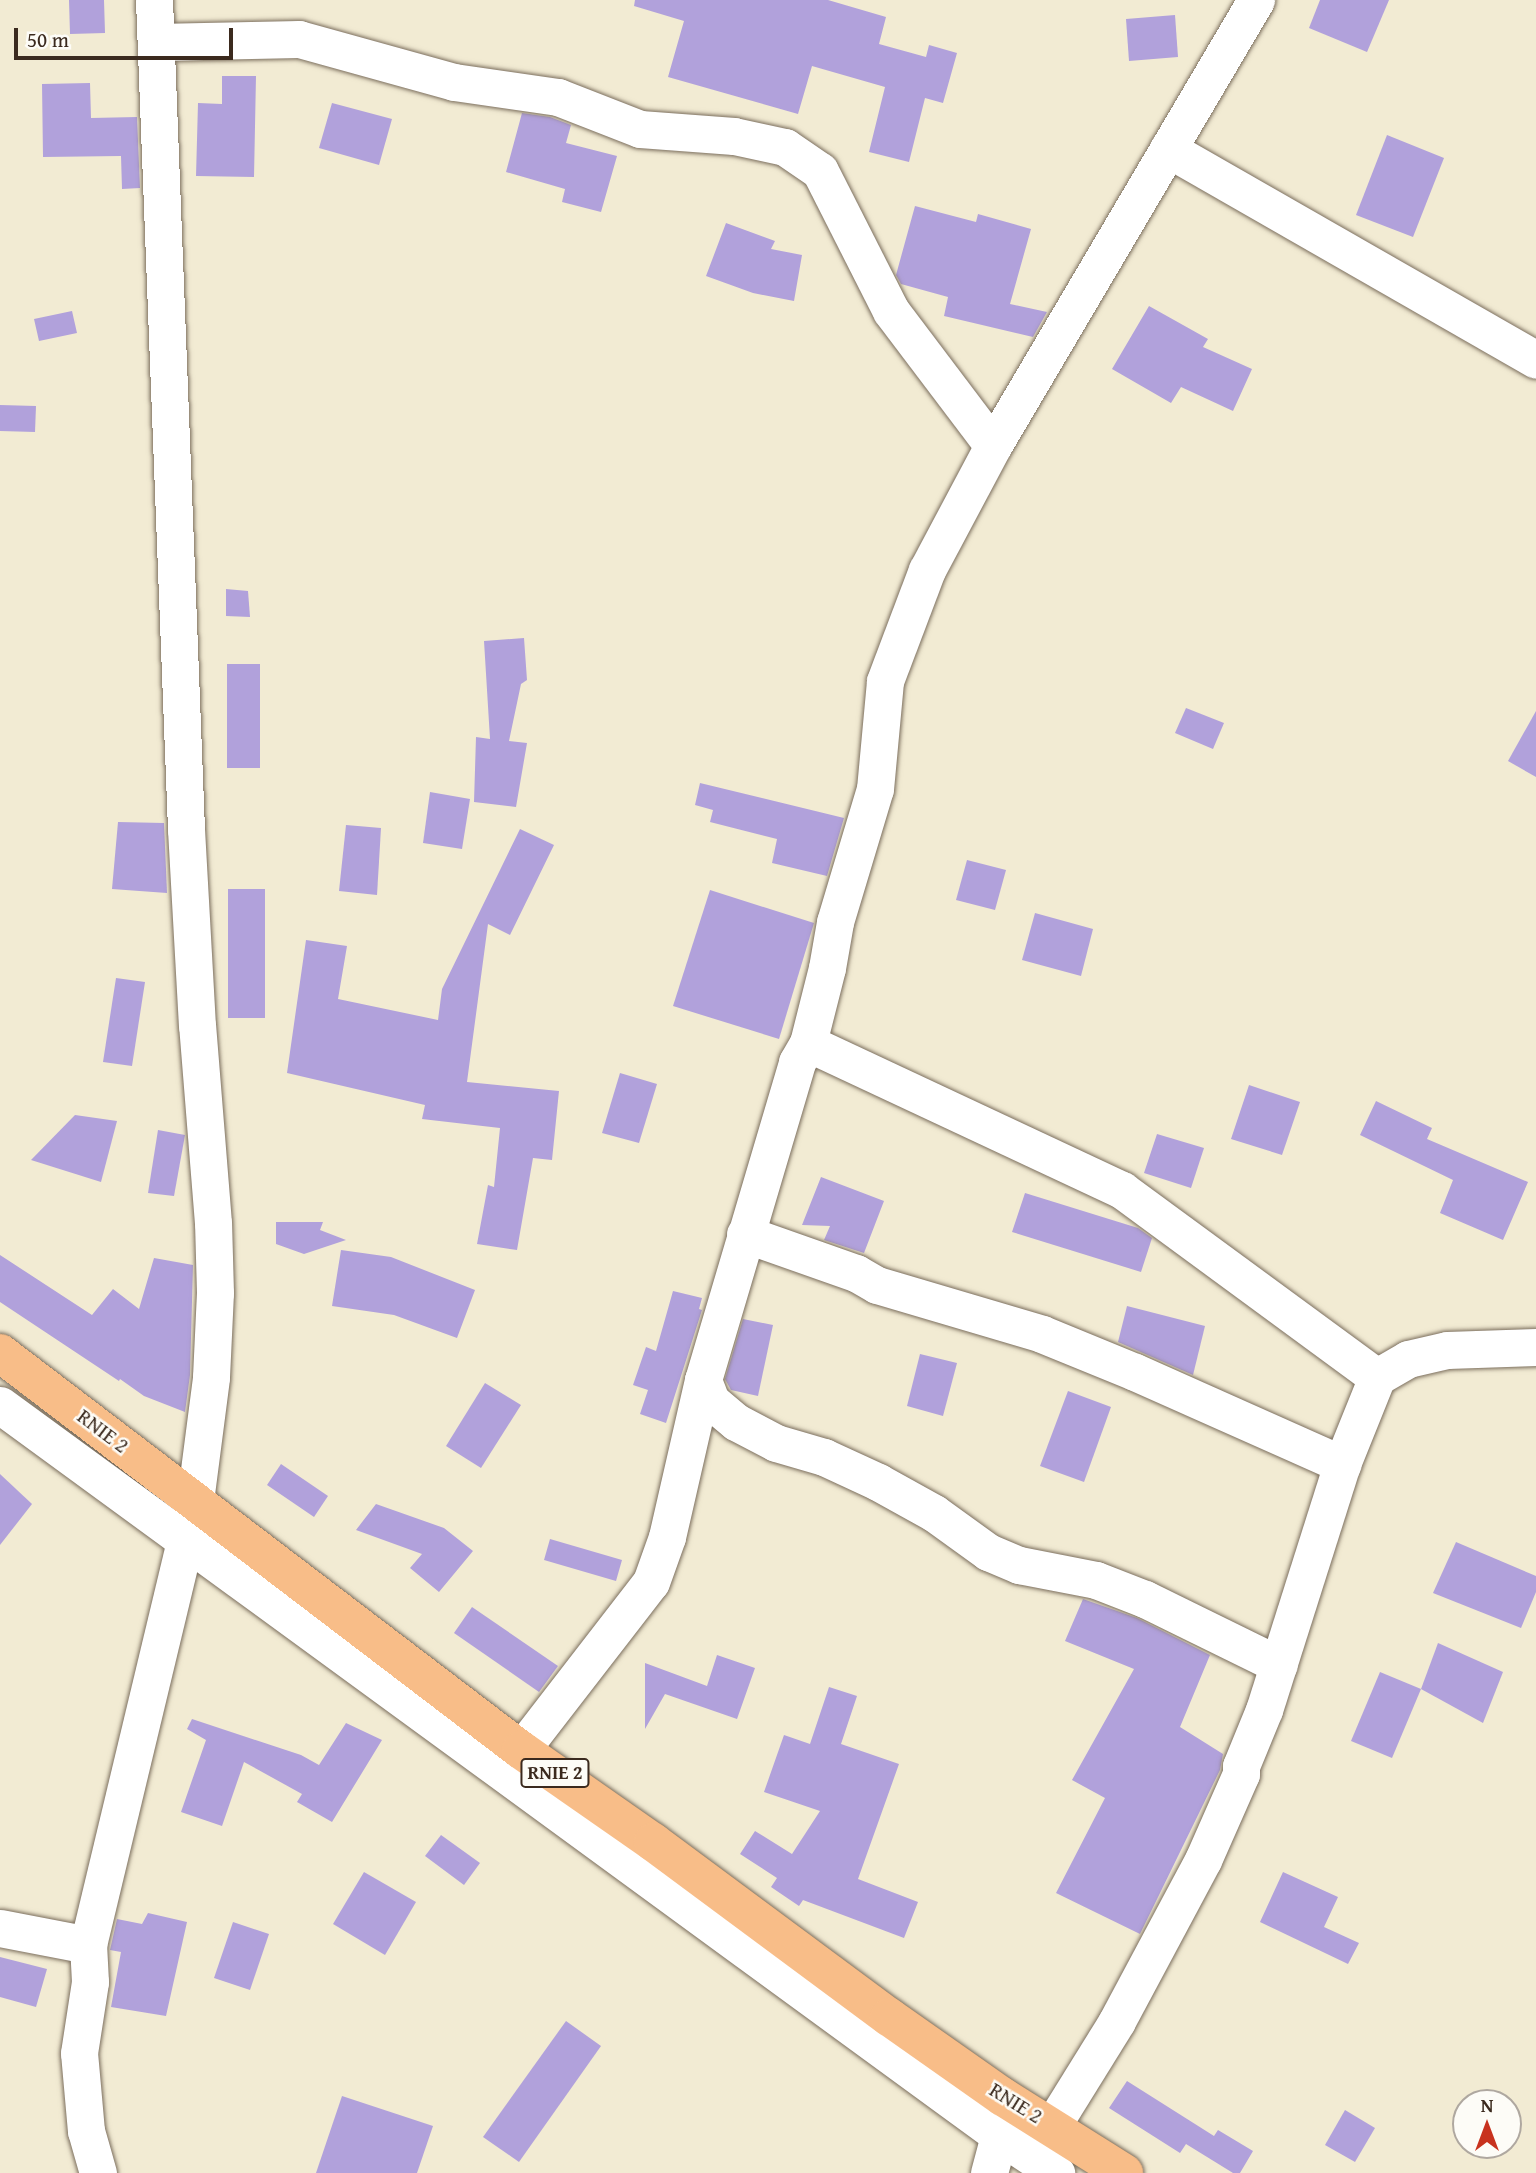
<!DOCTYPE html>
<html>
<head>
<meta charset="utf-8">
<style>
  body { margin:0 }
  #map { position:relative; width:1536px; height:2173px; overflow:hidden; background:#f2ebd3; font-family:"Gentium Book Plus",serif }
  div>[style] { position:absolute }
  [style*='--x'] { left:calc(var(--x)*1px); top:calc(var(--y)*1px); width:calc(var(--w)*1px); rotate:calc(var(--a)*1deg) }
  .building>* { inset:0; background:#b1a1db }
  .roads { filter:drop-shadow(0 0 2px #7b6e5d) drop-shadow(0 0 2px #7b6e5d) }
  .minor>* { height:37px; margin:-18.5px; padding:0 18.5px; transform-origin:18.5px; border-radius:18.5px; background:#fff }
  .highway>* { height:38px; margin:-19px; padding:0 19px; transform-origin:19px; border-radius:19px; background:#f8bd88 }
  span { translate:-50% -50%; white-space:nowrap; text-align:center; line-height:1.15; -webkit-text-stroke:5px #fdfcf7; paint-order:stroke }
  .shield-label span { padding:2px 5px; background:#fdfcf7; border:2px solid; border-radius:5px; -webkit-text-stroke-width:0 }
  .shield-label { font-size:19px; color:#3b2a1e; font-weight:700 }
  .street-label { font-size:21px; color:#3b2a1e }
  .north { position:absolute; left:1452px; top:2089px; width:70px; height:70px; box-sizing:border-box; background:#fdfcf7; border:2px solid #afa8a0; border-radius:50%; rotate:0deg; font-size:19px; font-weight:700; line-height:28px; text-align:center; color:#3b2a1e }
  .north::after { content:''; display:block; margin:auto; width:24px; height:32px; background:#c8321e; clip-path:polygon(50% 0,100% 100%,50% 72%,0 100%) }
  .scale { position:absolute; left:14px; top:28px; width:219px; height:32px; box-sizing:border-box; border:4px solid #3b2a1e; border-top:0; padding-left:9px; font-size:21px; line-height:24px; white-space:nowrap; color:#3b2a1e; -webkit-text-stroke:5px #fdfcf7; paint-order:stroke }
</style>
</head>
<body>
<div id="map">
  <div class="building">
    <div style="clip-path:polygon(69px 0,104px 0,105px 33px,70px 34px)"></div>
    <div style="clip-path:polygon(635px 0,828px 0,886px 17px,879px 44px,926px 57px,929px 45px,957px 53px,943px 103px,925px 98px,909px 162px,869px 152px,885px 87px,812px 66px,798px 114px,668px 77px,684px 21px,634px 6px)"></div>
    <div style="clip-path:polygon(1320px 0,1389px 0,1367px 52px,1309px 28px)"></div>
    <div style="clip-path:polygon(1175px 15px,1178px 57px,1129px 61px,1126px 19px)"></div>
    <div style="clip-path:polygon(222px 76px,256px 76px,254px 177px,196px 176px,198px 103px,222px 104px)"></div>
    <div style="clip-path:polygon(90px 83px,91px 118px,137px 117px,140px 188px,122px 189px,121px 156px,43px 157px,42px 84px)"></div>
    <div style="clip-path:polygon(332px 103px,392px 119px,379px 165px,319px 148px)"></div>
    <div style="clip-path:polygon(522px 113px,550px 117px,571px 125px,566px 143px,617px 156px,601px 212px,562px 202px,565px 189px,506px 172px)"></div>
    <div style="clip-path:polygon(1387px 135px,1444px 158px,1413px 237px,1356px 215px)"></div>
    <div style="clip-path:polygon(915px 206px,976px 222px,978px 214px,1031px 229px,1010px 304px,1047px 312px,1033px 337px,944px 316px,948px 297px,901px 284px,896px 275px)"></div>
    <div style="clip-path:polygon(726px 223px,775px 241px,771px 249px,802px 255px,794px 301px,753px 293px,706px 276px)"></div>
    <div style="clip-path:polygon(1149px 306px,1208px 339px,1203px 347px,1252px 369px,1233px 411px,1181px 387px,1171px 403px,1112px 369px)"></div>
    <div style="clip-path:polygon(72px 311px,77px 333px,39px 341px,34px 319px)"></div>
    <div style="clip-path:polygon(0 405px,36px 406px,35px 432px,0 431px)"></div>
    <div style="clip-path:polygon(226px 589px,248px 591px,250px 617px,226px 616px)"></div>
    <div style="clip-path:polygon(524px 638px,527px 680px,521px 684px,509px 741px,527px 743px,516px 807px,474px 802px,476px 737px,490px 739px,484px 641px)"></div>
    <div style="clip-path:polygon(227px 664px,260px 664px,260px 768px,227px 768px)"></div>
    <div style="clip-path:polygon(1186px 708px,1224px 723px,1213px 749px,1175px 733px)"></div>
    <div style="clip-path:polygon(1536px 711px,1536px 777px,1508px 761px)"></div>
    <div style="clip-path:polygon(700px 783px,844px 818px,827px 876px,772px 863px,777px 839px,710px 822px,713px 810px,695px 805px)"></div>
    <div style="clip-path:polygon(430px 792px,470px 799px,462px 849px,423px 843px)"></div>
    <div style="clip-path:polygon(118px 822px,164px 823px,167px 893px,112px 889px)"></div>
    <div style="clip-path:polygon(346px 825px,381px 828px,377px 895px,339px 891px)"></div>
    <div style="clip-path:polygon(520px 829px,554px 845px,510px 935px,488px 924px,467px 1082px,559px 1091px,552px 1160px,533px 1158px,517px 1250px,477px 1244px,488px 1185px,494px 1187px,500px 1128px,422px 1119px,425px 1105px,287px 1073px,306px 940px,347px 946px,338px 999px,438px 1020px,442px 989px)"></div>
    <div style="clip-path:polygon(967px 860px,1006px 870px,995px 910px,956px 900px)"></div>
    <div style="clip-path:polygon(228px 889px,265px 889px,265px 1018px,228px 1018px)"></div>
    <div style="clip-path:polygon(710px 890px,814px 923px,779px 1039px,673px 1006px)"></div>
    <div style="clip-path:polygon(1035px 913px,1093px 929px,1081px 976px,1022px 960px)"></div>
    <div style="clip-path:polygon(116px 978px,145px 982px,132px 1066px,103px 1062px)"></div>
    <div style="clip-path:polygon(620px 1073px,657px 1084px,639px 1143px,602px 1133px)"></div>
    <div style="clip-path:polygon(1249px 1085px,1300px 1102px,1282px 1155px,1231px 1139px)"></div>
    <div style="clip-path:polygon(1376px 1101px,1432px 1128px,1427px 1139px,1528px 1182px,1503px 1240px,1440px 1213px,1453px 1180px,1360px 1135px)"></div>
    <div style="clip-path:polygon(75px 1115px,117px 1121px,101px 1182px,31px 1160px)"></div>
    <div style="clip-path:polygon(158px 1130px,185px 1135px,174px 1196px,148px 1193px)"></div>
    <div style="clip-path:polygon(1157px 1134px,1204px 1148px,1191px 1188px,1144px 1173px)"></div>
    <div style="clip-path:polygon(821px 1177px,884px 1201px,864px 1253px,824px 1240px,830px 1226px,802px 1225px)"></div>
    <div style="clip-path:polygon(1025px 1193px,1138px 1228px,1152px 1238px,1141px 1272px,1012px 1232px)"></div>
    <div style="clip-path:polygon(276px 1222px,323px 1222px,320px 1230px,346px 1240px,304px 1254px,276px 1244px)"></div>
    <div style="clip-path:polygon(341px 1250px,391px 1257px,475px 1290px,457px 1338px,394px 1315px,332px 1306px)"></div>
    <div style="clip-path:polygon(0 1255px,92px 1315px,113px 1289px,139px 1309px,154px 1258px,193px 1265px,190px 1375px,185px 1412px,144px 1396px,120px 1379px,119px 1381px,0 1302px)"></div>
    <div style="clip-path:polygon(673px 1291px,702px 1298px,699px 1309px,702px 1310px,666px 1423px,640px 1414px,648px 1390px,633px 1385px,646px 1347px,656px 1351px)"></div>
    <div style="clip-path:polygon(1127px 1306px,1205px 1326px,1193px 1375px,1118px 1342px)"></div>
    <div style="clip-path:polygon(743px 1319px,773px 1325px,758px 1396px,731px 1390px,725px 1379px)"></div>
    <div style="clip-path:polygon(920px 1354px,957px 1363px,943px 1416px,907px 1406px)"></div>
    <div style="clip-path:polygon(485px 1383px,521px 1405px,481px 1468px,446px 1446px)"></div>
    <div style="clip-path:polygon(1068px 1391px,1111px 1407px,1084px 1482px,1040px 1466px)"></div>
    <div style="clip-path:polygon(281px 1464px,328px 1496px,314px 1517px,267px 1485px)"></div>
    <div style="clip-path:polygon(0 1474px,32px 1504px,0 1545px)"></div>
    <div style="clip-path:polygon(376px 1504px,444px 1528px,473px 1551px,439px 1592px,410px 1568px,422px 1554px,356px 1530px)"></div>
    <div style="clip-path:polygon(550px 1539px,622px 1560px,616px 1581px,544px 1560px)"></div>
    <div style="clip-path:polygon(1456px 1542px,1536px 1576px,1536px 1592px,1521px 1628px,1433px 1593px)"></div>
    <div style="clip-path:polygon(1083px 1599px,1137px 1618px,1210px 1655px,1180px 1727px,1223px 1754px,1220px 1770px,1140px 1934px,1056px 1893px,1105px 1798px,1072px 1780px,1134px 1669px,1065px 1641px)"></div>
    <div style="clip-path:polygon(472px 1607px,558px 1666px,539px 1692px,454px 1633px)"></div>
    <div style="clip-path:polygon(1438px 1643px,1503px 1672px,1483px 1723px,1421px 1689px)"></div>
    <div style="clip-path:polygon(717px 1655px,755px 1668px,737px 1719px,665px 1694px,645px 1729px,645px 1663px,707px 1686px)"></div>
    <div style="clip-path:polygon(1380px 1672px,1421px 1689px,1392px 1758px,1351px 1741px)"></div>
    <div style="clip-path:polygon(829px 1687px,857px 1696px,841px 1744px,899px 1764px,858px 1879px,918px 1902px,904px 1938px,803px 1900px,799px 1906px,771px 1887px,777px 1878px,740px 1854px,755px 1831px,792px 1854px,820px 1811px,764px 1792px,784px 1735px,810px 1744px)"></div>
    <div style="clip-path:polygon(192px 1719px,301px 1755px,319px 1765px,346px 1723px,382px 1740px,332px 1822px,297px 1802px,302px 1794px,244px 1762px,222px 1826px,181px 1812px,206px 1740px,187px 1729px)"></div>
    <div style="clip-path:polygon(441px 1835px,480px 1863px,464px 1885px,425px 1856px)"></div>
    <div style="clip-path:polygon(364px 1872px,416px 1902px,385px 1955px,333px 1924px)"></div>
    <div style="clip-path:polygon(1283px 1872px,1338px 1897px,1324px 1927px,1359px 1943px,1348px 1964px,1260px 1922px)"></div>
    <div style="clip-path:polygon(148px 1913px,187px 1922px,166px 2016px,111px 2007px,121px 1952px,110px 1950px,117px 1919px,142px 1924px)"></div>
    <div style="clip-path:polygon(233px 1922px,269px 1934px,250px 1990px,214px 1978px)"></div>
    <div style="clip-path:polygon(0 1957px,47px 1969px,36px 2007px,0 1997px)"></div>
    <div style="clip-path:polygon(566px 2021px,601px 2046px,519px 2162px,483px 2137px)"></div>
    <div style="clip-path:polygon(1127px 2081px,1214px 2136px,1218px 2130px,1253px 2151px,1240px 2173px,1233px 2173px,1186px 2144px,1180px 2153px,1109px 2108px)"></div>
    <div style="clip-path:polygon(342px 2096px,433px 2126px,417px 2173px,316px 2173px)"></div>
    <div style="clip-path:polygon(1345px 2110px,1375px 2128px,1355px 2162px,1325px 2145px)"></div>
  </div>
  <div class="roads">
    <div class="minor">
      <div style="--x:156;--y:42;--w:143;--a:-1.2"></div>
      <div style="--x:299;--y:39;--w:161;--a:15.5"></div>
      <div style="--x:454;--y:82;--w:105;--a:8.2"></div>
      <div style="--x:558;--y:97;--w:88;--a:21.3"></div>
      <div style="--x:640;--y:129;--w:94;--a:4.3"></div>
      <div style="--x:734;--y:136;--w:52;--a:12.2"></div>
      <div style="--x:785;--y:147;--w:42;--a:34.4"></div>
      <div style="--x:820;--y:171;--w:157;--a:63.1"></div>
      <div style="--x:891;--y:311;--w:169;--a:52.9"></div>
      <div style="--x:1168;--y:149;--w:424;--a:29.8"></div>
      <div style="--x:808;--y:1043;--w:347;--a:25.1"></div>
      <div style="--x:1122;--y:1190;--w:316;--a:36.3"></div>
      <div style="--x:745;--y:1234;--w:118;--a:19.4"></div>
      <div style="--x:856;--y:1273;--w:24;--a:30"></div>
      <div style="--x:877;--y:1285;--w:172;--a:16.5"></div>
      <div style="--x:1042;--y:1334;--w:100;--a:22.2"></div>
      <div style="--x:1135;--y:1372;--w:227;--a:24"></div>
      <div style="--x:703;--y:1380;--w:22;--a:69"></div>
      <div style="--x:711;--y:1401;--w:33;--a:40"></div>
      <div style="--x:736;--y:1422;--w:45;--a:27.7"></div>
      <div style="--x:776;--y:1443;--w:50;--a:16.3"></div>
      <div style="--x:824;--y:1457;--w:60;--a:24.8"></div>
      <div style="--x:878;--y:1482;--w:64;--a:29"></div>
      <div style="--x:934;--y:1513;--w:67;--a:35.8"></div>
      <div style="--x:988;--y:1552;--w:34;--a:23"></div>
      <div style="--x:1019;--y:1565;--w:78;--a:11"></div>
      <div style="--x:1096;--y:1580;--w:53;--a:21.2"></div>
      <div style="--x:1145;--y:1599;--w:149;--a:26.2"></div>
      <div style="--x:0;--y:1405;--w:1237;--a:36.16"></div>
      <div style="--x:999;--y:2135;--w:69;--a:33.7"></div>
      <div style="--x:521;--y:1750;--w:212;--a:-52.3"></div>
      <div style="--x:651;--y:1582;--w:48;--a:-70.4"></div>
      <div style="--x:667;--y:1537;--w:161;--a:-77.1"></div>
      <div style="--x:703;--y:1380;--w:332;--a:-73.5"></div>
      <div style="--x:797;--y:1062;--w:22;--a:-60"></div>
      <div style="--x:808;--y:1043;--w:77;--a:-75.8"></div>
      <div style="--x:827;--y:968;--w:47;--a:-80.1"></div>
      <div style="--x:835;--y:922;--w:139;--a:-73.3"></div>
      <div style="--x:875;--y:789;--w:108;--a:-84.7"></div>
      <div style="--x:885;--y:681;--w:119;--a:-69.3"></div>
      <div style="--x:927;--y:570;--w:140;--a:-62"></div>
      <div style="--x:993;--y:446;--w:518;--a:-59.47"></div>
      <div style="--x:0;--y:1928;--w:90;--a:10.9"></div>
      <div style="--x:1052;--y:2126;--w:123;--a:-58.2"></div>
      <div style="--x:1117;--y:2021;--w:183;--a:-61.9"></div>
      <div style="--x:1203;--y:1860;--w:94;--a:-66.2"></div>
      <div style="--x:1241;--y:1774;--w:8;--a:-90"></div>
      <div style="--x:1241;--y:1766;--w:61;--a:-67.7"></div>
      <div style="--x:1264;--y:1710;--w:258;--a:-72.4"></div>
      <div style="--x:1342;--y:1464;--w:94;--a:-68.1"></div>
      <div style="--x:1377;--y:1377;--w:36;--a:-30"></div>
      <div style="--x:1408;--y:1359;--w:40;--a:-13"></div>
      <div style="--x:1447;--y:1350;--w:89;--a:-1.9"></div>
      <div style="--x:98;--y:2173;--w:44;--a:-105.9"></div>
      <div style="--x:86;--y:2131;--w:78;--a:-95.1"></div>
      <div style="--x:79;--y:2053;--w:72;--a:-81.2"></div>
      <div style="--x:90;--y:1982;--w:37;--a:-93"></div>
      <div style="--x:88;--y:1945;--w:457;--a:-76.5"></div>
      <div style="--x:195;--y:1501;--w:125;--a:-82.6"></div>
      <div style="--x:211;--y:1377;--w:84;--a:-87.3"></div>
      <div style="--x:215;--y:1293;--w:70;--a:-91.6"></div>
      <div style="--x:213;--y:1223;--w:198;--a:-94.6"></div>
      <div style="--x:197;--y:1026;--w:197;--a:-93.2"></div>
      <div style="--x:186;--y:829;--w:830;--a:-92.21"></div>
      <div style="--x:989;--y:2173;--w:39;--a:-75"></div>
      <div style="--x:999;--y:2135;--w:23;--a:-83"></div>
    </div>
    <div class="highway">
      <div style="--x:0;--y:1353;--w:655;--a:37.31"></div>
      <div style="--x:521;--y:1750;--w:161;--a:34.9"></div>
      <div style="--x:653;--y:1842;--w:294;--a:36.6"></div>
      <div style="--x:889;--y:2017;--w:139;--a:35.1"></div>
      <div style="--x:1003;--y:2097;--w:143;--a:32.1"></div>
    </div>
  </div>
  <div class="shield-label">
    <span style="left:555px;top:1773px">RNIE 2</span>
  </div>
  <div class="street-label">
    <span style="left:103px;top:1431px;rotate:37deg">RNIE 2</span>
    <span style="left:1016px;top:2103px;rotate:32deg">RNIE 2</span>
  </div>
  <div class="north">N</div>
  <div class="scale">50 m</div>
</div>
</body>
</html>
